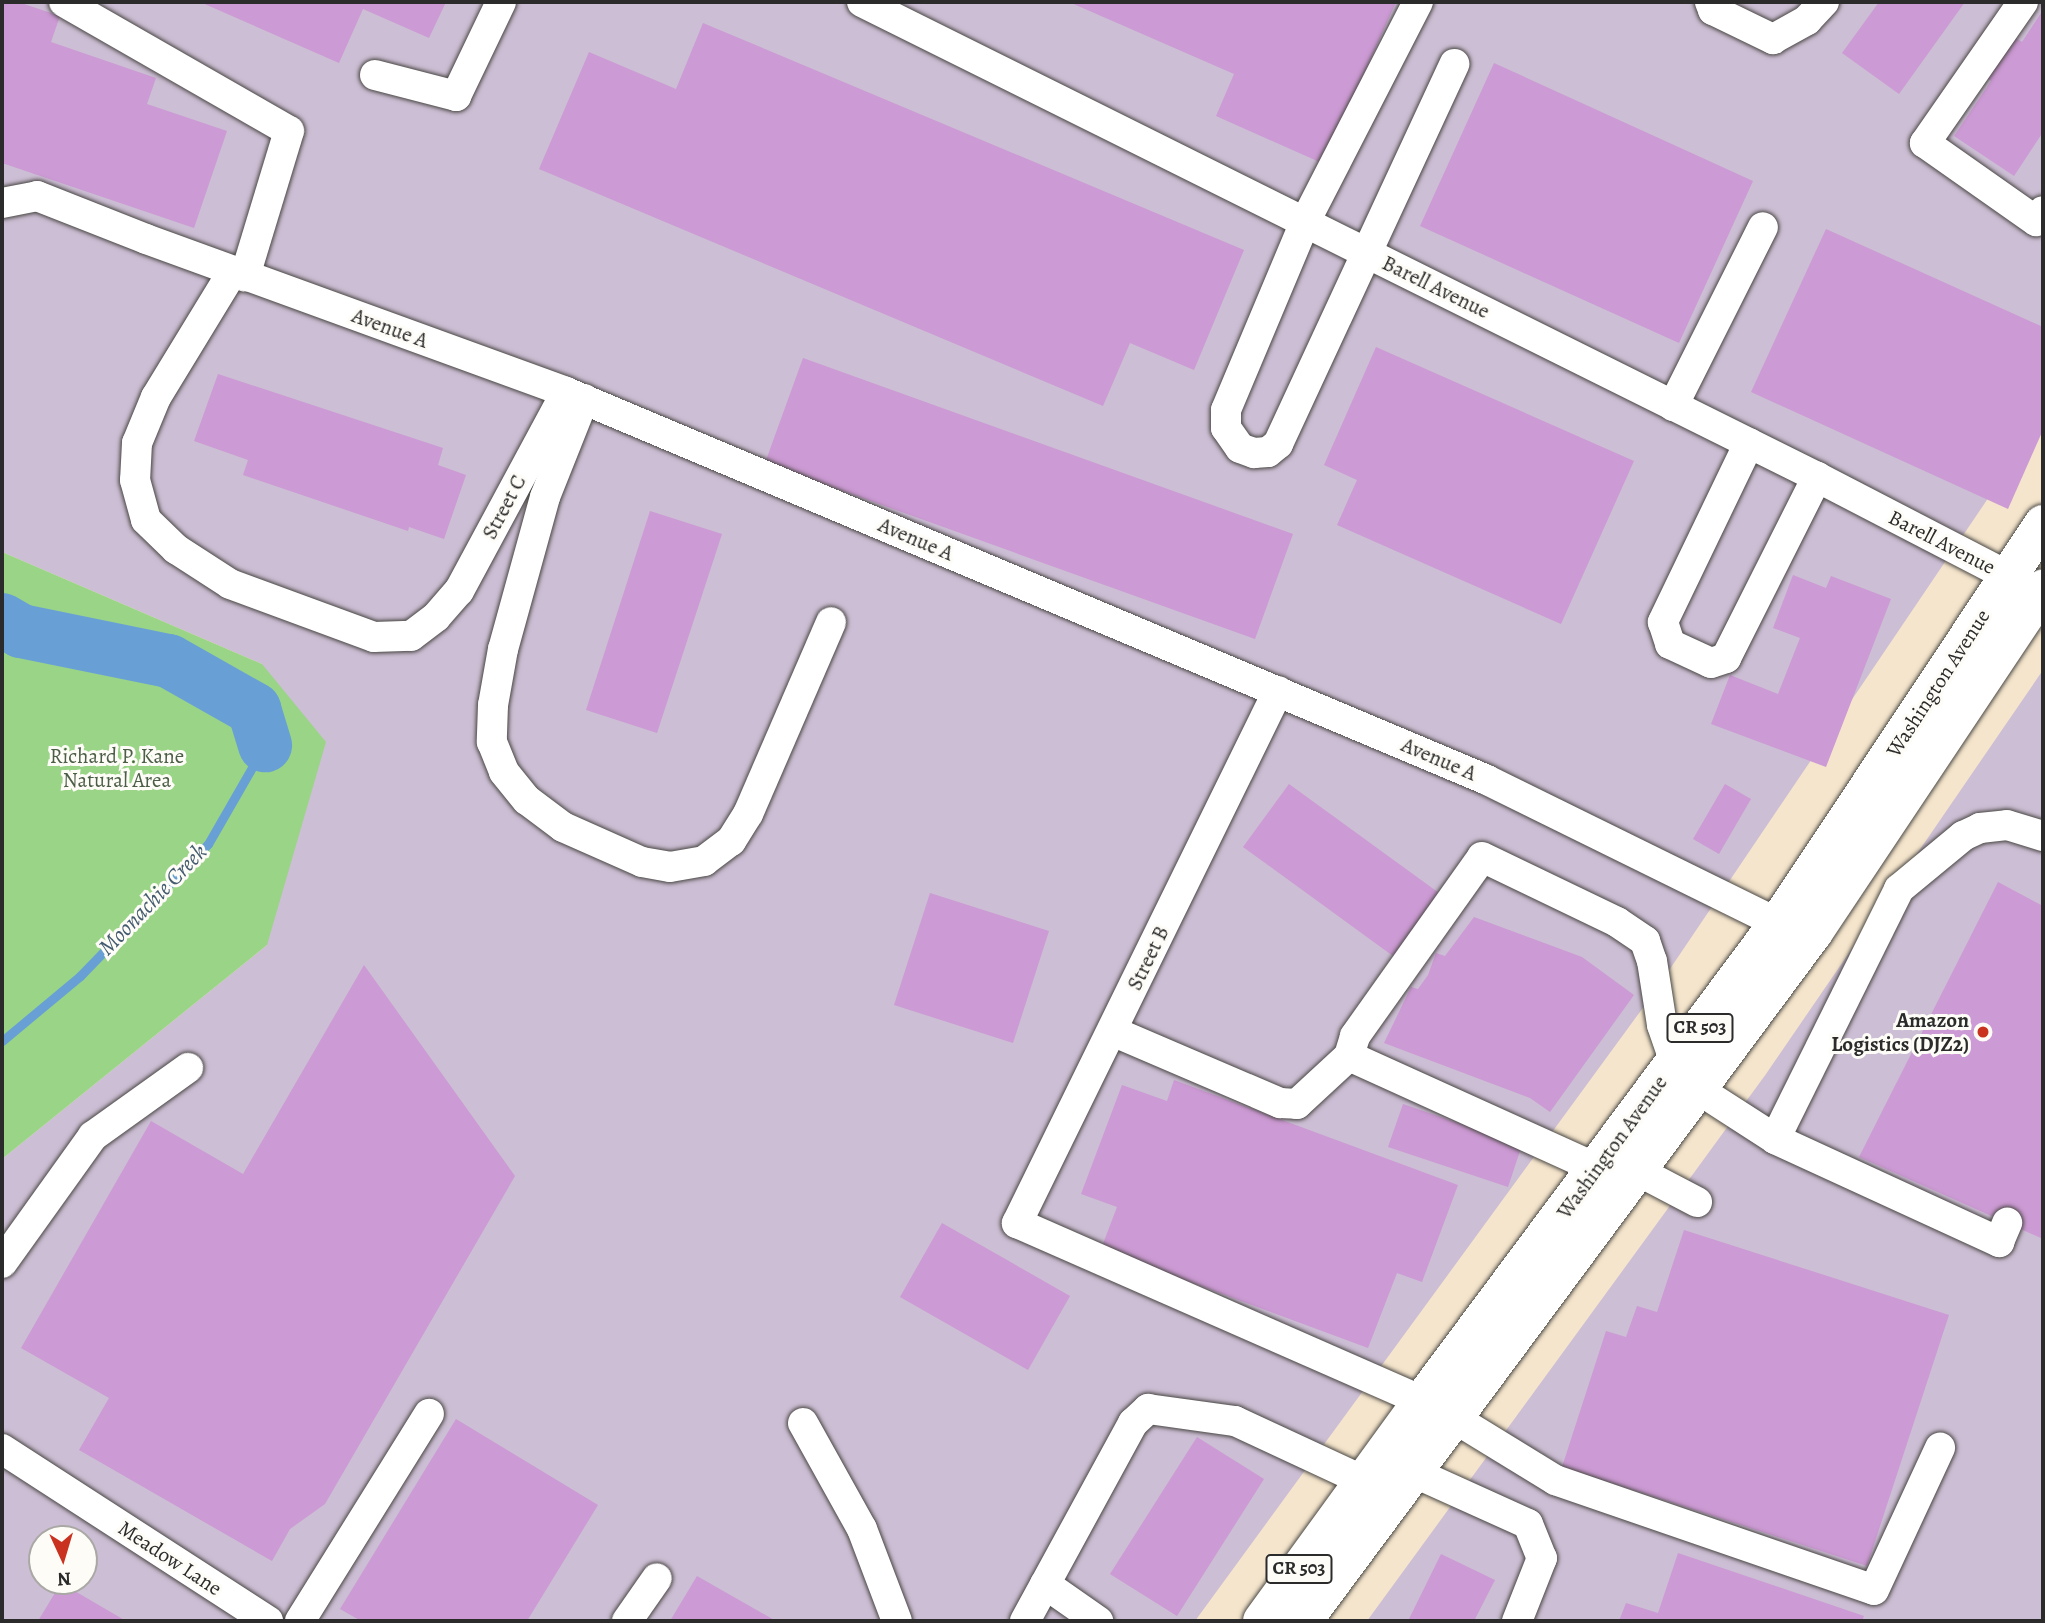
<!DOCTYPE html>
<html>
<head>
<meta charset="utf-8">
<style>
  body { margin:0 }
  #map { position:relative; width:2045px; height:1623px; overflow:hidden; background:#f5e5cc; font-family:Alegreya,serif }
  div>[style] { position:absolute }
  [style*='--x'] { left:calc(var(--x)*1px); top:calc(var(--y)*1px); width:calc(var(--w)*1px); rotate:calc(var(--a)*1deg) }
  .industrial>* { inset:0; background:#ccbed4 }
  .green>* { inset:0; background:#9ad487 }
  .stream>* { height:9px; margin:-4.5px; padding:0 4.5px; transform-origin:4.5px; border-radius:4.5px; background:#68a0d6 }
  .river>* { height:54px; margin:-27px; padding:0 27px; transform-origin:27px; border-radius:27px; background:#68a0d6 }
  .building>* { inset:0; background:#cc9ad4 }
  .roads { filter:drop-shadow(0 0 2px #494743) drop-shadow(0 0 2px #494743) }
  .minor>* { height:30px; margin:-15px; padding:0 15px; transform-origin:15px; border-radius:15px; background:#fff }
  .major>* { height:38px; margin:-19px; padding:0 19px; transform-origin:19px; border-radius:19px; background:#fff }
  .dots>* { width:19px; height:19px; translate:-50% -50%; box-sizing:border-box; border:4px solid #fdfcf7; border-radius:50% }
  span { translate:-50% -50%; white-space:nowrap; text-align:center; line-height:1.15; -webkit-text-stroke:6px #fdfcf7; paint-order:stroke }
  .shield-label span { padding:2px 5px; background:#fdfcf7; border:2px solid; border-radius:5px; -webkit-text-stroke-width:0 }
  .shield-label { font-size:19px; color:#2b2b2b; font-weight:700 }
  .street-label { font-size:21px; color:#2b2b2b }
  .park-label { font-size:21px; color:#4c5e47 }
  .poi-label { font-size:21px; color:#2b2b2b; font-weight:700 }
  .right { translate:-100% -50%; text-align:right }
  .water-label { font-size:23px; color:#435a6f; font-style:italic }
  .frame { position:absolute; inset:0; border:4px solid #2b2b2b; pointer-events:none }
  .north { position:absolute; left:28px; top:1525px; width:70px; height:70px; box-sizing:border-box; background:#fdfcf7; border:2px solid #a9a8a5; border-radius:50%; rotate:176deg; font-size:19px; font-weight:700; line-height:28px; text-align:center; color:#2b2b2b }
  .north::after { content:''; display:block; margin:auto; width:24px; height:32px; background:#c8321e; clip-path:polygon(50% 0,100% 100%,50% 72%,0 100%) }
</style>
</head>
<body>
<div id="map">
  <div class="industrial">
    <div style="clip-path:polygon(evenodd,2px 2px,2043px 2px,2043px 417px,1653px 994px,1195px 1621px,2px 1621px,2px 1159px,267px 945px,262px 664px,2px 552px,2px 2px,42px 1539px,84px 1539px,84px 1581px,42px 1581px,42px 1539px)"></div>
    <div style="clip-path:polygon(2043px 670px,2043px 1621px,1367px 1621px,1766px 1074px)"></div>
  </div>
  <div class="green">
    <div style="clip-path:polygon(2px 552px,262px 664px,326px 742px,267px 945px,2px 1159px)"></div>
  </div>
  <div class="stream">
    <div style="--x:2;--y:1041;--w:102;--a:-39.8"></div>
    <div style="--x:80;--y:976;--w:184;--a:-45.9"></div>
    <div style="--x:208;--y:844;--w:114;--a:-60.1"></div>
  </div>
  <div class="river">
    <div style="--x:2;--y:620;--w:22;--a:30"></div>
    <div style="--x:21;--y:631;--w:151;--a:11.5"></div>
    <div style="--x:169;--y:661;--w:98;--a:29.5"></div>
    <div style="--x:254;--y:709;--w:38;--a:73"></div>
  </div>
  <div class="building">
    <div style="clip-path:polygon(2px 2px,18px 2px,60px 16px,51px 42px,156px 78px,147px 104px,227px 131px,194px 228px,2px 163px)"></div>
    <div style="clip-path:polygon(200px 2px,446px 2px,429px 38px,363px 9px,339px 63px)"></div>
    <div style="clip-path:polygon(1069px 2px,1396px 2px,1324px 164px,1216px 116px,1234px 74px)"></div>
    <div style="clip-path:polygon(1879px 2px,1965px 2px,1899px 94px,1842px 53px)"></div>
    <div style="clip-path:polygon(2043px 10px,2043px 132px,2014px 176px,1954px 136px,1991px 81px,1979px 73px,2007px 32px,2022px 42px)"></div>
    <div style="clip-path:polygon(703px 23px,1244px 250px,1194px 370px,1130px 343px,1103px 406px,539px 169px,589px 52px,676px 89px)"></div>
    <div style="clip-path:polygon(1494px 63px,1753px 181px,1679px 343px,1420px 226px)"></div>
    <div style="clip-path:polygon(1826px 229px,2043px 327px,2043px 430px,2008px 509px,1751px 392px)"></div>
    <div style="clip-path:polygon(1376px 347px,1634px 461px,1561px 624px,1337px 525px,1357px 480px,1324px 465px)"></div>
    <div style="clip-path:polygon(803px 358px,1293px 534px,1255px 639px,765px 463px)"></div>
    <div style="clip-path:polygon(218px 374px,443px 448px,438px 465px,466px 475px,444px 539px,409px 527px,408px 531px,243px 475px,248px 460px,194px 441px)"></div>
    <div style="clip-path:polygon(650px 511px,722px 534px,657px 733px,586px 710px)"></div>
    <div style="clip-path:polygon(1793px 575px,1826px 588px,1831px 576px,1891px 599px,1826px 767px,1711px 724px,1730px 675px,1778px 694px,1800px 638px,1773px 628px)"></div>
    <div style="clip-path:polygon(1289px 784px,1439px 893px,1393px 956px,1243px 847px)"></div>
    <div style="clip-path:polygon(1725px 784px,1751px 799px,1719px 854px,1693px 839px)"></div>
    <div style="clip-path:polygon(1998px 882px,2043px 906px,2043px 1239px,1859px 1157px)"></div>
    <div style="clip-path:polygon(930px 893px,1049px 931px,1013px 1043px,894px 1005px)"></div>
    <div style="clip-path:polygon(1474px 917px,1582px 957px,1634px 995px,1550px 1112px,1530px 1098px,1384px 1043px,1411px 987px,1418px 989px,1428px 975px,1436px 953px,1445px 956px)"></div>
    <div style="clip-path:polygon(364px 965px,515px 1176px,325px 1504px,290px 1529px,272px 1561px,79px 1450px,109px 1398px,21px 1348px,151px 1121px,243px 1174px)"></div>
    <div style="clip-path:polygon(1174px 1080px,1458px 1185px,1422px 1282px,1397px 1273px,1368px 1348px,1101px 1249px,1117px 1207px,1081px 1194px,1122px 1085px,1167px 1101px)"></div>
    <div style="clip-path:polygon(1403px 1104px,1522px 1145px,1508px 1187px,1388px 1147px)"></div>
    <div style="clip-path:polygon(942px 1223px,1070px 1296px,1028px 1370px,900px 1297px)"></div>
    <div style="clip-path:polygon(1684px 1230px,1949px 1315px,1867px 1566px,1562px 1467px,1606px 1331px,1626px 1337px,1637px 1306px,1657px 1312px)"></div>
    <div style="clip-path:polygon(456px 1419px,598px 1505px,527px 1621px,361px 1621px,340px 1609px)"></div>
    <div style="clip-path:polygon(1197px 1437px,1264px 1479px,1177px 1616px,1110px 1574px)"></div>
    <div style="clip-path:polygon(1678px 1553px,1864px 1616px,1862px 1621px,1619px 1621px,1626px 1603px,1658px 1613px)"></div>
    <div style="clip-path:polygon(1441px 1554px,1495px 1580px,1474px 1621px,1408px 1621px)"></div>
    <div style="clip-path:polygon(697px 1576px,776px 1621px,670px 1621px)"></div>
    <div style="clip-path:polygon(61px 1583px,126px 1621px,38px 1621px)"></div>
  </div>
  <div class="roads">
    <div class="minor">
      <div style="--x:64;--y:2;--w:259;--a:29.8"></div>
      <div style="--x:289;--y:131;--w:152;--a:106.9"></div>
      <div style="--x:862;--y:2;--w:1067;--a:26.44"></div>
      <div style="--x:1817;--y:477;--w:215;--a:27.4"></div>
      <div style="--x:1418;--y:2;--w:247;--a:117.2"></div>
      <div style="--x:1305;--y:222;--w:204;--a:112.8"></div>
      <div style="--x:1226;--y:410;--w:18;--a:90"></div>
      <div style="--x:1226;--y:428;--w:24;--a:55"></div>
      <div style="--x:1240;--y:448;--w:15;--a:20"></div>
      <div style="--x:1254;--y:453;--w:14;--a:-4"></div>
      <div style="--x:1268;--y:452;--w:13;--a:-39"></div>
      <div style="--x:1278;--y:444;--w:419;--a:-65.1"></div>
      <div style="--x:1710;--y:2;--w:9;--a:69"></div>
      <div style="--x:1713;--y:10;--w:67;--a:25.8"></div>
      <div style="--x:1773;--y:39;--w:39;--a:-29"></div>
      <div style="--x:1807;--y:20;--w:25;--a:-47"></div>
      <div style="--x:2023;--y:2;--w:172;--a:124.8"></div>
      <div style="--x:1925;--y:143;--w:136;--a:35.1"></div>
      <div style="--x:2036;--y:221;--w:12;--a:-55"></div>
      <div style="--x:375;--y:75;--w:84;--a:14.5"></div>
      <div style="--x:456;--y:96;--w:104;--a:-64.4"></div>
      <div style="--x:2;--y:203;--w:36;--a:-11"></div>
      <div style="--x:37;--y:196;--w:117;--a:21.5"></div>
      <div style="--x:146;--y:239;--w:447;--a:20"></div>
      <div style="--x:566;--y:392;--w:999;--a:22.84"></div>
      <div style="--x:1487;--y:780;--w:324;--a:26.2"></div>
      <div style="--x:233;--y:271;--w:148;--a:121.4"></div>
      <div style="--x:156;--y:397;--w:50;--a:112.4"></div>
      <div style="--x:137;--y:443;--w:37;--a:93"></div>
      <div style="--x:135;--y:480;--w:41;--a:74.6"></div>
      <div style="--x:146;--y:520;--w:42;--a:44"></div>
      <div style="--x:176;--y:549;--w:64;--a:32.9"></div>
      <div style="--x:230;--y:584;--w:153;--a:20.2"></div>
      <div style="--x:374;--y:637;--w:37;--a:-2"></div>
      <div style="--x:411;--y:636;--w:31;--a:-37"></div>
      <div style="--x:436;--y:617;--w:35;--a:-49"></div>
      <div style="--x:459;--y:591;--w:226;--a:-61.7"></div>
      <div style="--x:584;--y:399;--w:105;--a:111.7"></div>
      <div style="--x:545;--y:497;--w:158;--a:105.4"></div>
      <div style="--x:503;--y:649;--w:57;--a:100.1"></div>
      <div style="--x:493;--y:705;--w:37;--a:92"></div>
      <div style="--x:492;--y:742;--w:32;--a:68"></div>
      <div style="--x:504;--y:772;--w:36;--a:51"></div>
      <div style="--x:527;--y:800;--w:45;--a:36.9"></div>
      <div style="--x:563;--y:827;--w:86;--a:23.9"></div>
      <div style="--x:642;--y:862;--w:28;--a:10"></div>
      <div style="--x:670;--y:867;--w:35;--a:-10"></div>
      <div style="--x:704;--y:861;--w:34;--a:-37"></div>
      <div style="--x:731;--y:841;--w:32;--a:-58"></div>
      <div style="--x:748;--y:814;--w:209;--a:-66.6"></div>
      <div style="--x:1673;--y:406;--w:200;--a:-63.3"></div>
      <div style="--x:1749;--y:443;--w:199;--a:115.7"></div>
      <div style="--x:1663;--y:622;--w:23;--a:72"></div>
      <div style="--x:1670;--y:644;--w:45;--a:24.9"></div>
      <div style="--x:1711;--y:663;--w:16;--a:-18"></div>
      <div style="--x:1726;--y:658;--w:203;--a:-63.3"></div>
      <div style="--x:1278;--y:691;--w:593;--a:116.13"></div>
      <div style="--x:1017;--y:1223;--w:442;--a:23.7"></div>
      <div style="--x:1112;--y:1031;--w:183;--a:23.2"></div>
      <div style="--x:1280;--y:1103;--w:17;--a:3"></div>
      <div style="--x:1297;--y:1104;--w:71;--a:-42.7"></div>
      <div style="--x:1696;--y:1088;--w:94;--a:32.8"></div>
      <div style="--x:1775;--y:1139;--w:279;--a:-63.6"></div>
      <div style="--x:1899;--y:889;--w:83;--a:-39.6"></div>
      <div style="--x:1963;--y:836;--w:19;--a:-25"></div>
      <div style="--x:1980;--y:828;--w:27;--a:-6"></div>
      <div style="--x:2007;--y:825;--w:38;--a:17"></div>
      <div style="--x:1775;--y:1139;--w:247;--a:24.7"></div>
      <div style="--x:1999;--y:1242;--w:21;--a:-67"></div>
      <div style="--x:1596;--y:1168;--w:271;--a:-155.6"></div>
      <div style="--x:1349;--y:1056;--w:21;--a:-73"></div>
      <div style="--x:1355;--y:1036;--w:219;--a:-54.6"></div>
      <div style="--x:1482;--y:857;--w:150;--a:25.7"></div>
      <div style="--x:1617;--y:922;--w:34;--a:34"></div>
      <div style="--x:1645;--y:941;--w:21;--a:71"></div>
      <div style="--x:1652;--y:961;--w:65;--a:81.1"></div>
      <div style="--x:1662;--y:1025;--w:39;--a:71"></div>
      <div style="--x:1636;--y:1170;--w:69;--a:27.7"></div>
      <div style="--x:2;--y:1263;--w:156;--a:-54.4"></div>
      <div style="--x:93;--y:1136;--w:117;--a:-35.6"></div>
      <div style="--x:1454;--y:1418;--w:119;--a:31.5"></div>
      <div style="--x:1555;--y:1480;--w:337;--a:19"></div>
      <div style="--x:1874;--y:1590;--w:157;--a:-65.1"></div>
      <div style="--x:803;--y:1423;--w:121;--a:60.9"></div>
      <div style="--x:862;--y:1529;--w:98;--a:69.2"></div>
      <div style="--x:2;--y:1449;--w:317;--a:32.9"></div>
      <div style="--x:1413;--y:1472;--w:126;--a:24.3"></div>
      <div style="--x:1528;--y:1524;--w:37;--a:68"></div>
      <div style="--x:1542;--y:1558;--w:68;--a:111.6"></div>
      <div style="--x:1045;--y:1584;--w:65;--a:34.9"></div>
      <div style="--x:300;--y:1621;--w:244;--a:-58.1"></div>
      <div style="--x:627;--y:1621;--w:52;--a:-55.1"></div>
      <div style="--x:1025;--y:1621;--w:226;--a:-61.4"></div>
      <div style="--x:1133;--y:1423;--w:21;--a:-43"></div>
      <div style="--x:1148;--y:1409;--w:88;--a:7.9"></div>
      <div style="--x:1235;--y:1421;--w:142;--a:24.9"></div>
    </div>
    <div class="major">
      <div style="--x:1262;--y:1621;--w:272;--a:-54"></div>
      <div style="--x:1422;--y:1401;--w:596;--a:-53.32"></div>
      <div style="--x:1778;--y:923;--w:479;--a:-56.4"></div>
      <div style="--x:1303;--y:1621;--w:858;--a:-53.44"></div>
      <div style="--x:1814;--y:932;--w:413;--a:-56.3"></div>
    </div>
  </div>
  <div class="dots">
    <div style="left:1983px;top:1032px;background:#c8321e"></div>
  </div>
  <div class="shield-label">
    <span style="left:1700px;top:1028px">CR 503</span>
    <span style="left:1299px;top:1569px">CR 503</span>
  </div>
  <div class="street-label">
    <span style="left:1436px;top:287px;rotate:26deg">Barell Avenue</span>
    <span style="left:390px;top:328px;rotate:20deg">Avenue A</span>
    <span style="left:504px;top:507px;rotate:-62deg">Street C</span>
    <span style="left:916px;top:539px;rotate:23deg">Avenue A</span>
    <span style="left:1942px;top:542px;rotate:27deg">Barell Avenue</span>
    <span style="left:1938px;top:683px;rotate:-57deg">Washington Avenue</span>
    <span style="left:1439px;top:759px;rotate:23deg">Avenue A</span>
    <span style="left:1148px;top:958px;rotate:-64deg">Street B</span>
    <span style="left:1612px;top:1147px;rotate:-54deg">Washington Avenue</span>
    <span style="left:170px;top:1558px;rotate:33deg">Meadow Lane</span>
  </div>
  <div class="park-label">
    <span style="left:117px;top:768px">Richard P. Kane<br>Natural Area</span>
  </div>
  <div class="poi-label">
    <span class="right" style="left:1969px;top:1032px">Amazon<br>Logistics (DJZ2)</span>
  </div>
  <div class="water-label">
    <span style="left:153px;top:900px;rotate:-46deg">Moonachie Creek</span>
  </div>
  <div class="frame"></div>
  <div class="north">N</div>
</div>
</body>
</html>
